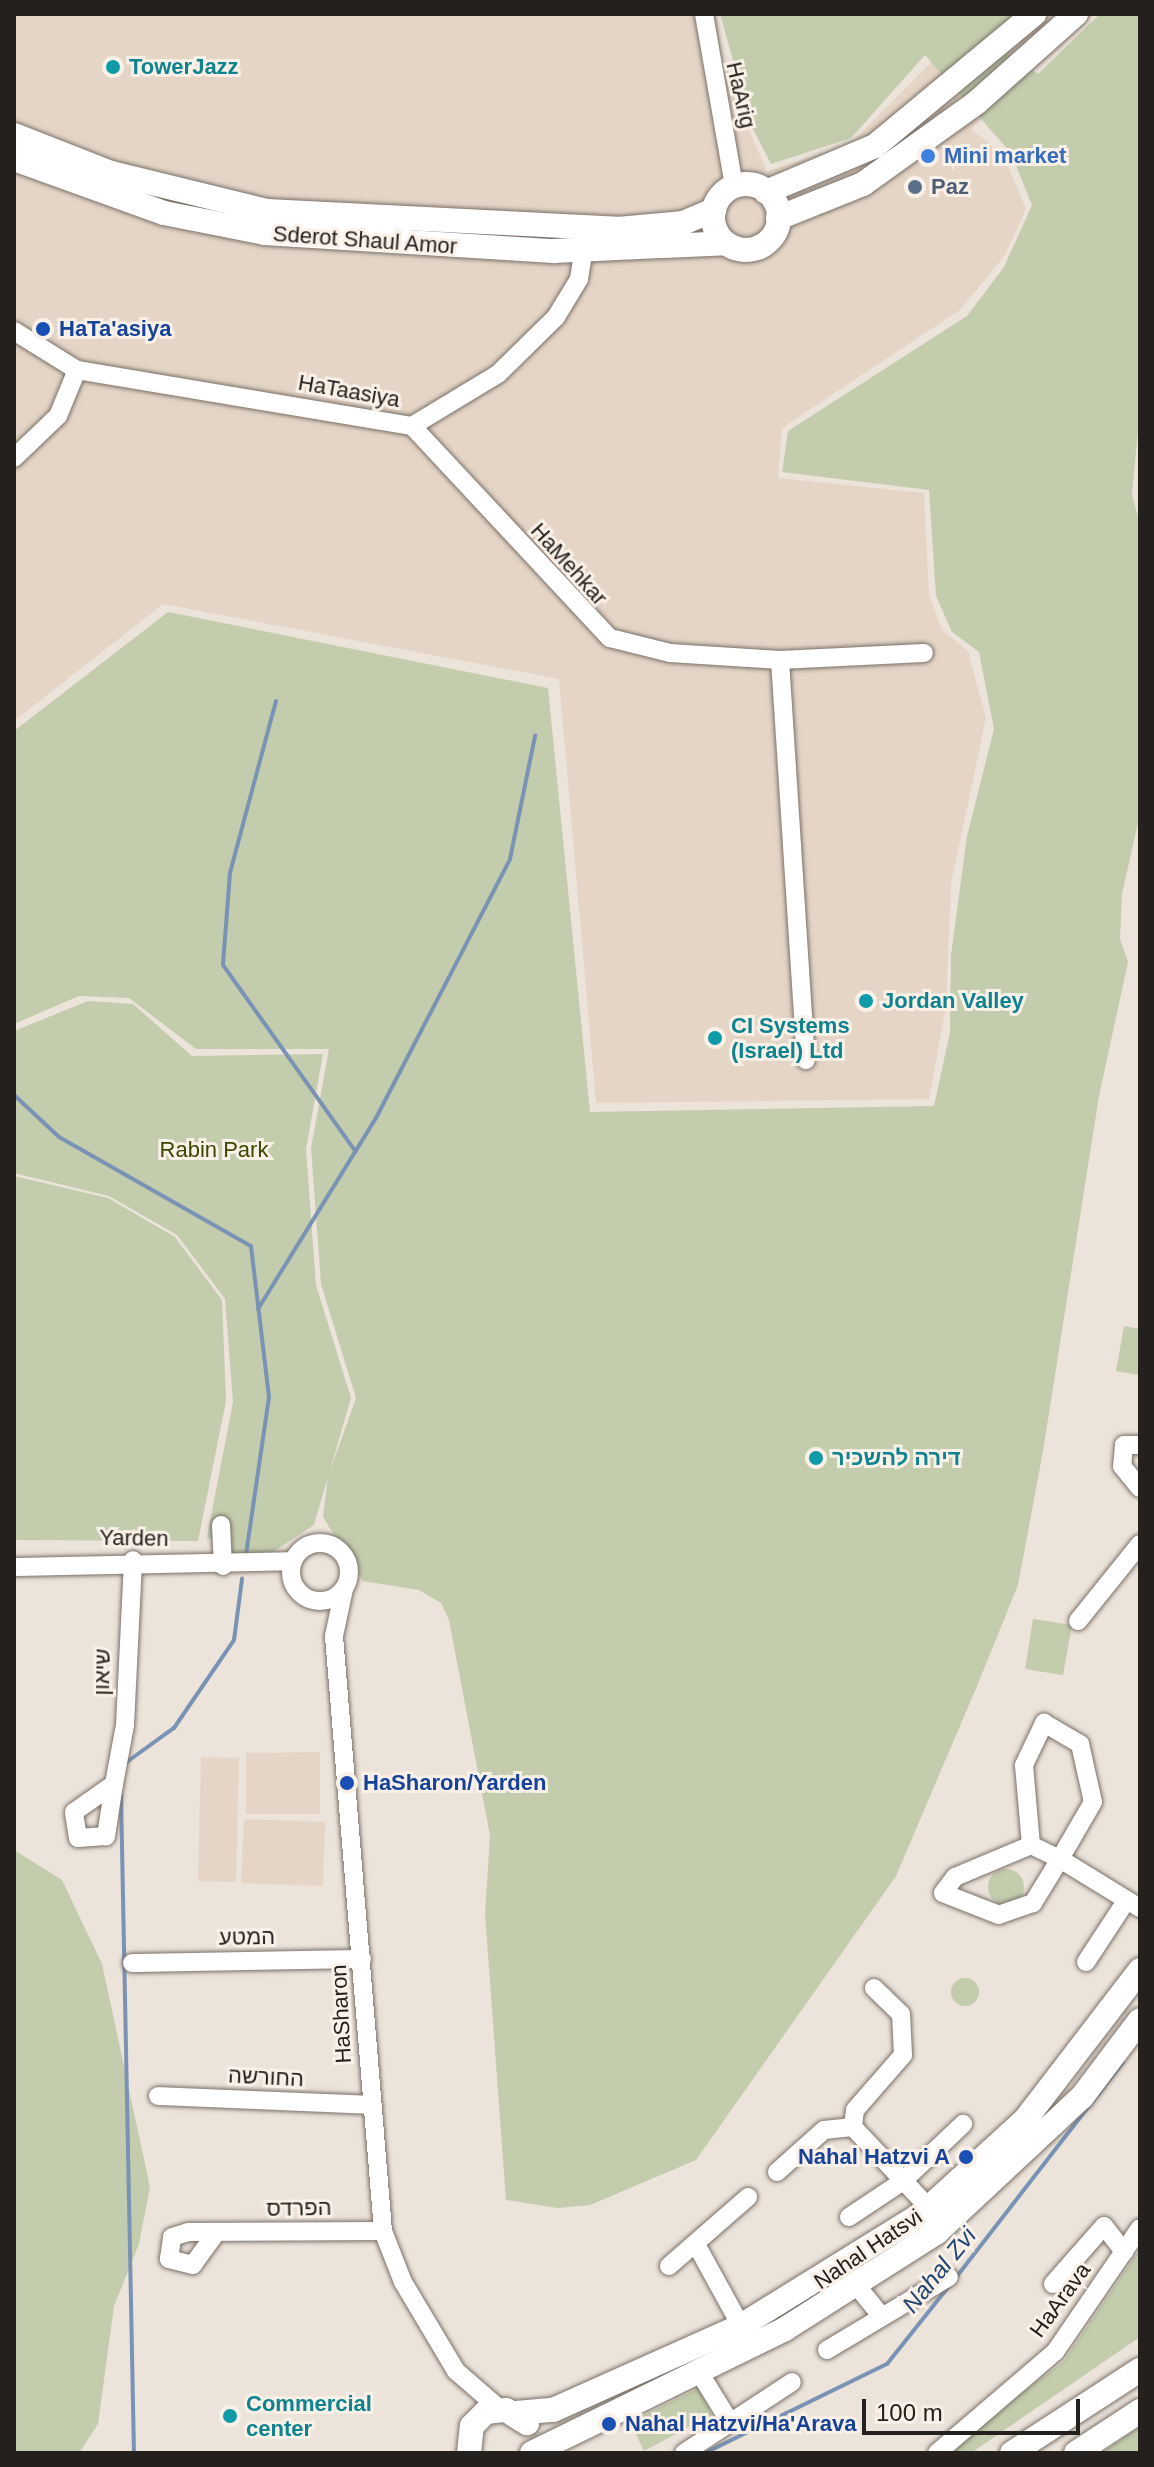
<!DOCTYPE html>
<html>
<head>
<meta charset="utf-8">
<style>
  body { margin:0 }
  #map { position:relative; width:1154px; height:2467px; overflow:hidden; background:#ece3da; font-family:Arial,Heebo,sans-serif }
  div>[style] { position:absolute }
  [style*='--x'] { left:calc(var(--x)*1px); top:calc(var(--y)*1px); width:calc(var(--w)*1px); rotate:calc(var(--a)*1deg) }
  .built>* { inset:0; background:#e5d5c7 }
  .green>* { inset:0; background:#c3ccad }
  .round { border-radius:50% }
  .stream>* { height:4px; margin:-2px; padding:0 2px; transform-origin:2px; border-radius:2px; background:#7a93b5 }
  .roads { filter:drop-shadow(0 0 2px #797169) drop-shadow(0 0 2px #797169) }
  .street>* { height:18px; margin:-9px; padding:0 9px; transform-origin:9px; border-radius:9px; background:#fff }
  .street>.ring { margin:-9px; padding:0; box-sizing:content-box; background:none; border:18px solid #fff; border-radius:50% }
  .secondary>* { height:24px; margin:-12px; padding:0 12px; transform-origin:12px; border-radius:12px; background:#fff }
  .secondary>.ring { margin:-12px; padding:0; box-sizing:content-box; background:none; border:24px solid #fff; border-radius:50% }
  .dots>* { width:22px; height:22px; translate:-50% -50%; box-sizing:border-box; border:4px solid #f9f0e7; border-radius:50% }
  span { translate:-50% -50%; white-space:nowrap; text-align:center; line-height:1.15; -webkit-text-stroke:6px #f9f0e7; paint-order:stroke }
  .culture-label { font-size:22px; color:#0d838f; font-weight:700 }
  .left { translate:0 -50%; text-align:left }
  .street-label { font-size:22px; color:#23201d }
  .shop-label { font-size:22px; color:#366cbe; font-weight:700 }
  .service-label { font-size:22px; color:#4e5e75; font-weight:700 }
  .transit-label { font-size:22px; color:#164399; font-weight:700 }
  .right { translate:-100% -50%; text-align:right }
  .park-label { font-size:22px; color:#3a4700 }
  .water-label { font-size:24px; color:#234573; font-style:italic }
  .frame { position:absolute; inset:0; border:16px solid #23201d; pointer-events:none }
  .scale { position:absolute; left:862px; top:2399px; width:218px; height:36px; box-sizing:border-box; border:4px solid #23201d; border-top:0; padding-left:10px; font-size:24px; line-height:28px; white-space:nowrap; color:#23201d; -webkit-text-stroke:6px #f9f0e7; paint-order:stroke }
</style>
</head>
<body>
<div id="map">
  <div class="built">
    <div style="clip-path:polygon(14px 14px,716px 14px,723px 71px,767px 171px,850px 144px,979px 14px,1094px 14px,971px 129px,1004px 156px,1026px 209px,1005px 255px,960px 310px,782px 428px,778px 478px,924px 493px,929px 594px,942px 630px,968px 651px,986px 718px,951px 884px,946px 1006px,929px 1099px,596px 1103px,559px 679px,163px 604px,14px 721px)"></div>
    <div style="clip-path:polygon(320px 1752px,320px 1814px,246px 1814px,246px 1753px)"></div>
    <div style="clip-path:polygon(201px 1757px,239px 1758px,236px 1882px,198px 1881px)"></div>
    <div style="clip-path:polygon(244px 1819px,325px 1822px,323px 1886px,241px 1883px)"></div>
  </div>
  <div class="green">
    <div style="clip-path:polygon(720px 14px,1029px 14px,999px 48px,1038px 74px,1100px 14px,1140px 14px,1139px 420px,1132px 494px,1140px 525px,1140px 814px,1122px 894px,1120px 939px,1128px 962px,1099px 1096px,1043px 1451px,1018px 1585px,977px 1686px,896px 1876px,696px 2160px,590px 2205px,558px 2208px,506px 2200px,485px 1914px,490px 1835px,449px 1620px,441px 1603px,419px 1590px,363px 1581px,323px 1517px,328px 1476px,356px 1398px,321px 1284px,311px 1148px,329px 1049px,196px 1049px,129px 998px,79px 996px,14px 1024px,14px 731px,168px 612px,548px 688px,590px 1112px,934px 1106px,950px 1032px,951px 955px,967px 836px,994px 729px,979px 652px,952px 632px,936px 596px,929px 490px,782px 472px,788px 431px,967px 316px,1004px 267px,1032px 205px,1011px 153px,925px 55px,851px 138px,771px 164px,752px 127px)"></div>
    <div style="clip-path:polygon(88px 1001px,133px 1004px,192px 1056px,323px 1054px,306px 1149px,316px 1285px,351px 1398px,314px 1525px,270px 1554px,239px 1556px,207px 1537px,233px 1402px,225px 1299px,177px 1235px,109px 1196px,14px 1173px,14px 1031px)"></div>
    <div style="clip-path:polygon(14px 1176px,108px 1198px,175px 1237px,222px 1300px,226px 1401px,198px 1541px,14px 1540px)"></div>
    <div style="clip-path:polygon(1124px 1326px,1140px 1329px,1139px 1375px,1116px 1371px)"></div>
    <div style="clip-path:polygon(1033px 1619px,1072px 1625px,1063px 1675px,1025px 1669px)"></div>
    <div style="clip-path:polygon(14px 1850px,62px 1880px,102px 1964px,150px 2187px,139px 2244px,114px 2306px,98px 2424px,79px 2453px,14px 2453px)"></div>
    <div class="round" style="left:988px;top:1869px;width:36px;height:36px"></div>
    <div class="round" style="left:951px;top:1978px;width:28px;height:28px"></div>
    <div style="clip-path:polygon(1140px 2249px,1140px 2337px,971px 2453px,941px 2453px,1063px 2362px)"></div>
    <div style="clip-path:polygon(699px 2388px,712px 2415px,644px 2451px,630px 2422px)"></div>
    <div style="clip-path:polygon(1140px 2427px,1140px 2453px,1101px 2453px)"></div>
  </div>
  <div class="stream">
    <div style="--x:276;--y:701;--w:178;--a:105"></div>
    <div style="--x:230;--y:873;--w:92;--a:94.4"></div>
    <div style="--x:223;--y:965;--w:229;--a:54.6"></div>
    <div style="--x:14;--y:1095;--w:62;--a:43"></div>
    <div style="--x:59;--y:1137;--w:221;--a:29.6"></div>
    <div style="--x:251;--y:1246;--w:152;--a:83.2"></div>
    <div style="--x:269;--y:1397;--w:160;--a:98.3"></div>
    <div style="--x:258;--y:1309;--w:227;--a:-58.3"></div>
    <div style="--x:377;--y:1116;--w:289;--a:-62.6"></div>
    <div style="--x:510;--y:859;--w:126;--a:-78.5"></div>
    <div style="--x:124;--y:1764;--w:62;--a:-35.8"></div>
    <div style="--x:174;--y:1728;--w:107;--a:-55.7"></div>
    <div style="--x:234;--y:1640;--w:62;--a:-82.5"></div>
    <div style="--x:121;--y:1795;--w:658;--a:88.87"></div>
    <div style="--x:954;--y:2280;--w:276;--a:-52.2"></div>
    <div style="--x:705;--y:2453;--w:203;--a:-26.1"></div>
    <div style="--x:887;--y:2364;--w:100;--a:-51.5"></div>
  </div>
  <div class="roads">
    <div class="street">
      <div style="--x:704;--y:14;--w:175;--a:80.1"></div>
      <div style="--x:14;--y:331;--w:74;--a:31.8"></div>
      <div style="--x:77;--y:370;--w:340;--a:9.5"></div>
      <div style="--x:412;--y:426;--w:100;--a:-31.2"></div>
      <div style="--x:498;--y:374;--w:81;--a:-44.5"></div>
      <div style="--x:556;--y:317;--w:44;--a:-58.8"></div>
      <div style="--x:579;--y:279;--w:39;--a:-81"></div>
      <div style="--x:412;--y:426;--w:290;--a:47"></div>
      <div style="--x:610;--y:638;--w:62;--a:14"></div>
      <div style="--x:670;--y:653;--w:110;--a:3.6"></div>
      <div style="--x:780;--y:660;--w:144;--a:-2.8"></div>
      <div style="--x:14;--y:458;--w:61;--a:-43.7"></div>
      <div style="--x:58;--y:416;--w:50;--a:-67.6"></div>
      <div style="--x:780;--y:660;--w:401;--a:86.3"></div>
      <div style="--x:1140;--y:1445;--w:16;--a:180"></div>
      <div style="--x:1124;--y:1445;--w:21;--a:95"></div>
      <div style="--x:1122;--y:1466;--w:28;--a:51"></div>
      <div style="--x:221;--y:1525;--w:41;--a:87.2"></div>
      <div class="ring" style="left:291px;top:1543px;width:40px;height:40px"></div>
      <div style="--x:14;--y:1567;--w:279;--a:-1.2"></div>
      <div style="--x:344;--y:1589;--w:48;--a:102"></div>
      <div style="--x:334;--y:1636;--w:597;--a:85.29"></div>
      <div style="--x:383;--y:2231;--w:55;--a:68.6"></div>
      <div style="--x:403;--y:2282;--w:104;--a:59.2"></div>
      <div style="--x:456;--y:2371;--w:60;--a:40.9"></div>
      <div style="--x:1078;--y:1621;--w:99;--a:-51.2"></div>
      <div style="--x:114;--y:1784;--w:60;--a:-79.4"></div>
      <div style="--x:125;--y:1725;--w:165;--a:-87.2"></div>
      <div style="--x:114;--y:1784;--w:53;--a:98.7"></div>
      <div style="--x:106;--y:1836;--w:28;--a:176"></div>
      <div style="--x:78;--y:1838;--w:26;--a:-99"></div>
      <div style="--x:74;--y:1812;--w:49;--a:-35"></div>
      <div style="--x:1031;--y:1845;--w:80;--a:-95"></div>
      <div style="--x:1024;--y:1765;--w:47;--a:-64.5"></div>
      <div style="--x:1044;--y:1723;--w:42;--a:30.3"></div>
      <div style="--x:1080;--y:1744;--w:59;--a:77.4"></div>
      <div style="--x:1093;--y:1802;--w:66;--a:120.1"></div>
      <div style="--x:1060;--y:1859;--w:52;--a:121.5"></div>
      <div style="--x:1033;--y:1903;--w:36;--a:161"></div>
      <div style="--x:999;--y:1915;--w:60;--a:-158.6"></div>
      <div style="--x:943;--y:1893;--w:20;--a:-53"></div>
      <div style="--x:955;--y:1877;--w:82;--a:-22.8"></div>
      <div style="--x:1031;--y:1845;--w:32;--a:26"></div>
      <div style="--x:1060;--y:1859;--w:94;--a:31.5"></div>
      <div style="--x:1086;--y:1962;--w:73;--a:-56.7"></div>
      <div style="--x:132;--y:1963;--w:230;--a:-1"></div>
      <div style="--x:874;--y:1988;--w:37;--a:44"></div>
      <div style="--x:901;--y:2014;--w:41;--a:87.2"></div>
      <div style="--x:903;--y:2055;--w:73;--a:131.1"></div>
      <div style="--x:855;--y:2110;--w:17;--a:97"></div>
      <div style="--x:853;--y:2127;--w:111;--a:46.8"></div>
      <div style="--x:158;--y:2096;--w:213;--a:2.4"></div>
      <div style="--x:777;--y:2172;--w:63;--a:-41.8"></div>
      <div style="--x:824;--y:2130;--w:29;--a:-6"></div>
      <div style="--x:849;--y:2217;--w:65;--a:-33.7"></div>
      <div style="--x:903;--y:2181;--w:83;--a:-43.5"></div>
      <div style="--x:216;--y:2233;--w:39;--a:126"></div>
      <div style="--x:193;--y:2265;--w:25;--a:-166"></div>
      <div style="--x:169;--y:2259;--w:22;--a:-82"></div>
      <div style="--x:172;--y:2237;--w:17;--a:-17"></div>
      <div style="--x:188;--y:2232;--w:195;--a:-0.3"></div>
      <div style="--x:697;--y:2246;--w:91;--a:61.2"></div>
      <div style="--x:669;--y:2266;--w:105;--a:-41.1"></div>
      <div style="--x:1053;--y:2284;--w:77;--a:-48.7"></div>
      <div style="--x:1104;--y:2226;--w:33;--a:52"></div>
      <div style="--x:857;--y:2286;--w:38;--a:51"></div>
      <div style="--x:827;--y:2350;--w:142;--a:-30.9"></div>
      <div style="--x:699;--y:2372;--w:59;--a:58.2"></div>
      <div style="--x:684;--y:2453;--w:129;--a:-33.3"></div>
      <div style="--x:937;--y:2453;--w:155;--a:-40.6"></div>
      <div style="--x:1055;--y:2352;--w:150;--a:-55.6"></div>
    </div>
    <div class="secondary">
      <div style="--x:14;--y:135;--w:104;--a:21.4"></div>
      <div style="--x:111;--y:173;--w:161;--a:13.7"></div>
      <div style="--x:267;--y:211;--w:351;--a:2.9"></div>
      <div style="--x:618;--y:229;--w:65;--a:-5.3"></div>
      <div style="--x:683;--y:223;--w:34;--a:-23"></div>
      <div style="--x:14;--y:159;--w:159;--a:19.8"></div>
      <div style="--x:164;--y:213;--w:103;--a:11.2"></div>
      <div style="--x:265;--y:233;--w:289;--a:3.6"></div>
      <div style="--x:553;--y:251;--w:173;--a:-2.6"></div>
      <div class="ring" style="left:713px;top:184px;width:42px;height:42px"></div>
      <div style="--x:766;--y:192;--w:118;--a:-22.9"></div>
      <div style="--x:875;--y:146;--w:207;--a:-39.7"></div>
      <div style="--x:778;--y:218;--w:92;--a:-21.8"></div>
      <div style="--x:863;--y:184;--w:139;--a:-35.6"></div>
      <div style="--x:976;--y:103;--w:134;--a:-41.7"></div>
      <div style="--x:516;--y:2413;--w:37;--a:-5"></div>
      <div style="--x:553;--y:2410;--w:206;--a:-24.1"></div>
      <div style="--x:741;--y:2326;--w:214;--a:-31.8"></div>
      <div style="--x:923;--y:2213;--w:138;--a:-42.4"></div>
      <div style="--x:1025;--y:2120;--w:189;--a:-52.5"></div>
      <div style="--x:469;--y:2453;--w:27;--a:-84"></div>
      <div style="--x:472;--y:2426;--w:20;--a:-45"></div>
      <div style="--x:486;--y:2412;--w:20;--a:-6"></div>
      <div style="--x:506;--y:2410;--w:25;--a:32"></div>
      <div style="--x:532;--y:2453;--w:282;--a:-26.1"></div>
      <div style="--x:785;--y:2329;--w:180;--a:-32.5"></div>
      <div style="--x:937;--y:2232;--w:198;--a:-43"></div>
      <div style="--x:1082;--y:2097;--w:96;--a:-53"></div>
      <div style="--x:1012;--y:2453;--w:153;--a:-33"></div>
      <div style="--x:1076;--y:2453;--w:77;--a:-33.3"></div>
    </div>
  </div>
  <div class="dots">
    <div style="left:113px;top:67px;background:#0f9aa8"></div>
    <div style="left:928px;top:156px;background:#3f7fe0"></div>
    <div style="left:915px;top:187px;background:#5c6f8a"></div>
    <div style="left:43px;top:329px;background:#1a4fb4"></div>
    <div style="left:866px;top:1001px;background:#0f9aa8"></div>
    <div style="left:715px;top:1038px;background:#0f9aa8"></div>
    <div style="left:816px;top:1458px;background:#0f9aa8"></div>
    <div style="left:347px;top:1783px;background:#1a4fb4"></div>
    <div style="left:966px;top:2157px;background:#1a4fb4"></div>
    <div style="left:230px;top:2416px;background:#0f9aa8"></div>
    <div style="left:609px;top:2424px;background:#1a4fb4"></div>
  </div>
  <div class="culture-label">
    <span class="left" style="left:129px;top:67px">TowerJazz</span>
    <span class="left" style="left:882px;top:1001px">Jordan Valley</span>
    <span class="left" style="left:731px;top:1038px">CI Systems<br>(Israel) Ltd</span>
    <span class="left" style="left:832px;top:1458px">דירה להשכיר</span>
    <span class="left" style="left:246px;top:2416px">Commercial<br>center</span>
  </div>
  <div class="street-label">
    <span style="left:741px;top:95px;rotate:77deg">HaArig</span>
    <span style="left:365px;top:240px;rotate:4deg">Sderot Shaul Amor</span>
    <span style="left:349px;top:391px;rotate:10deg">HaTaasiya</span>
    <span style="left:569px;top:564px;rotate:48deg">HaMehkar</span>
    <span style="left:134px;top:1538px;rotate:1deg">Yarden</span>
    <span style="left:102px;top:1672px;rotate:-89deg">שיאון</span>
    <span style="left:247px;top:1937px;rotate:-1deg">המטע</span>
    <span style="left:341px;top:2014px;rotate:-93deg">HaSharon</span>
    <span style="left:266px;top:2077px;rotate:3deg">החורשה</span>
    <span style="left:299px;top:2208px;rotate:-1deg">הפרדס</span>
    <span style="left:868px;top:2249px;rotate:-34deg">Nahal Hatsvi</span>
    <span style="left:1060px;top:2300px;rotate:-54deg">HaArava</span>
  </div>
  <div class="shop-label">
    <span class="left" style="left:944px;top:156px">Mini market</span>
  </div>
  <div class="service-label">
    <span class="left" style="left:931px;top:187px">Paz</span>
  </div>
  <div class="transit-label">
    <span class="left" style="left:59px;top:329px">HaTa'asiya</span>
    <span class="left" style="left:363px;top:1783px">HaSharon/Yarden</span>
    <span class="right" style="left:950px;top:2157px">Nahal Hatzvi A</span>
    <span class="left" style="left:625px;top:2424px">Nahal Hatzvi/Ha'Arava</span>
  </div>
  <div class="park-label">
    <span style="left:214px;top:1150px">Rabin Park</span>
  </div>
  <div class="water-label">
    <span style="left:939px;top:2270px;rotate:-51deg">Nahal Zvi</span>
  </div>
  <div class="frame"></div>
  <div class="scale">100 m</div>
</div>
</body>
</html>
